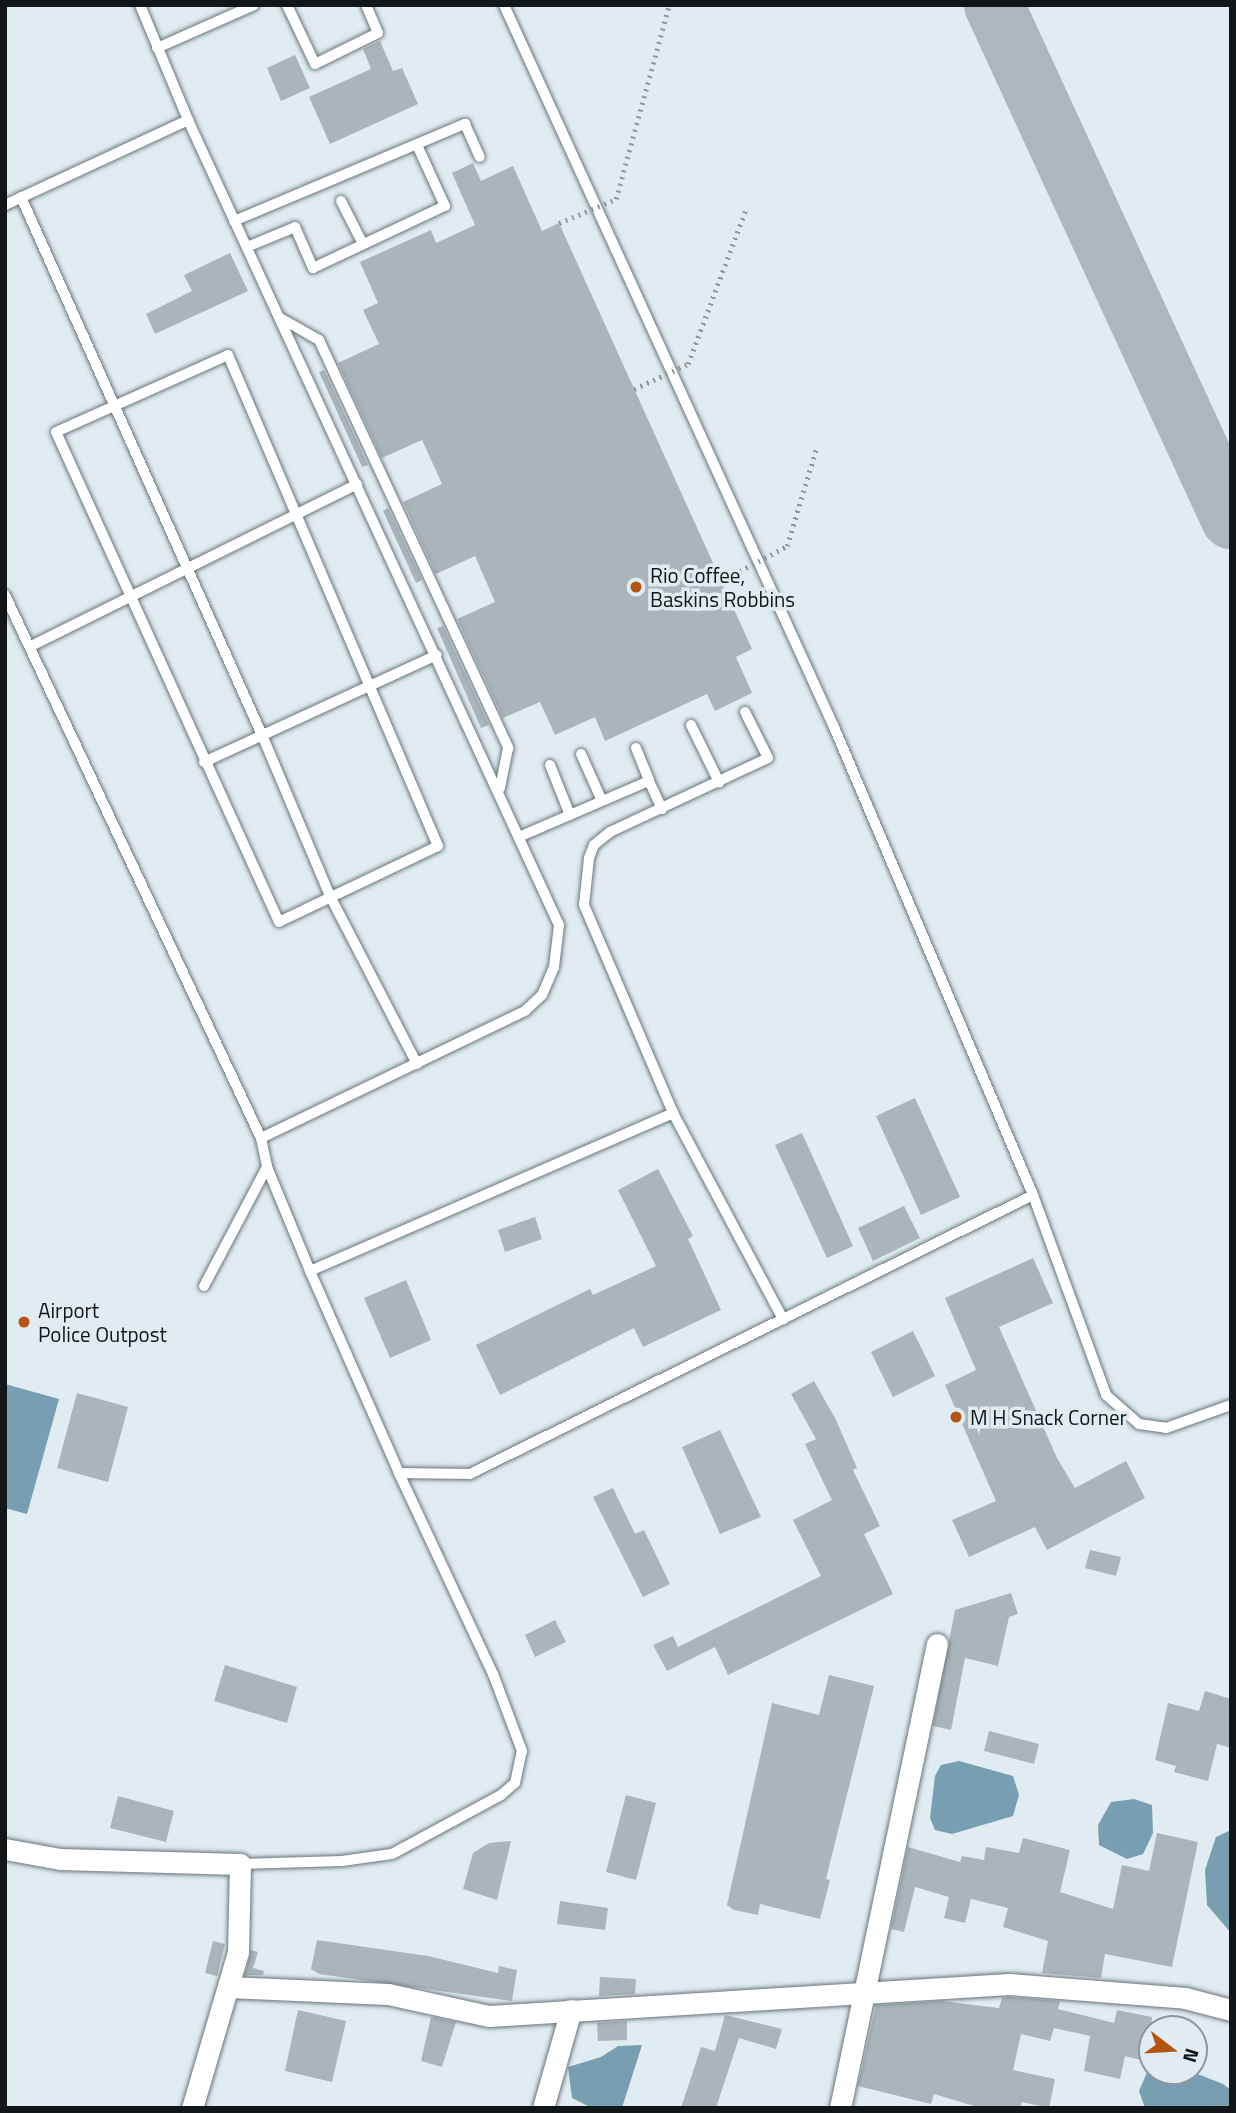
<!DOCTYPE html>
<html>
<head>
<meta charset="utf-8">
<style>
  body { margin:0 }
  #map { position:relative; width:1236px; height:2113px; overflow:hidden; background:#e0ecf2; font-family:"Titillium Web",sans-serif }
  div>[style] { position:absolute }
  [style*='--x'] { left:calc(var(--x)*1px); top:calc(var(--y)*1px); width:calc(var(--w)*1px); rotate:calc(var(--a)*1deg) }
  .water>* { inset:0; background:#779fb1 }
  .taxiway>* { height:60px; margin:-30px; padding:0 30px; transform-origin:30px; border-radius:30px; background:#acb6bc }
  .building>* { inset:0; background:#aab5bb }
  .roads { filter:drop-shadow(0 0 2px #6a757a) drop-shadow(0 0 2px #6a757a) }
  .service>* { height:10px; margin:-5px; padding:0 5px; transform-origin:5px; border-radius:5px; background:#fff }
  .minor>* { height:21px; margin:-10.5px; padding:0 10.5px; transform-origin:10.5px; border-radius:10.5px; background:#fff }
  .path-bridge>* { height:4.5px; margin-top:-2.25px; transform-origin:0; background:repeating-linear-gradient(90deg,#8f979c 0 2px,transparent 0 7px) }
  .dots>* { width:19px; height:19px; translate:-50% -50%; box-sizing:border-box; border:4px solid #e0ecf2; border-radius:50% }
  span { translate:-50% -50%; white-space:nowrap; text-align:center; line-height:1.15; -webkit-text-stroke:7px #e0ecf2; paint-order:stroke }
  .poi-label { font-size:21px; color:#121618 }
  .left { translate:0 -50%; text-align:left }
  .frame { position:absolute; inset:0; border:7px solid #121618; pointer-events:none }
  .north { position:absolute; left:1138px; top:2015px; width:70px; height:70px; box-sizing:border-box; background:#e0ecf2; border:2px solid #8e969b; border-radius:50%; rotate:107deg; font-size:19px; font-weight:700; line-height:28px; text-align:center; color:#121618 }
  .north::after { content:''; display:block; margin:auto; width:24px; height:32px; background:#b55410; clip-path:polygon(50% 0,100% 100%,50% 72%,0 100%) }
</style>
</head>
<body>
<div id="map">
  <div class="water">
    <div style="clip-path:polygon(5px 1384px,59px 1399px,27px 1514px,5px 1508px)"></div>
    <div style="clip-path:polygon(959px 1761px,1013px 1776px,1019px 1795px,1013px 1816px,952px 1834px,935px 1830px,930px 1818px,935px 1776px,941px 1765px)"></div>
    <div style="clip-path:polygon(1134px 1799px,1152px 1805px,1153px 1833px,1143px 1854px,1127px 1859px,1099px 1845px,1098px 1825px,1111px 1802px)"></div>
    <div style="clip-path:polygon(1231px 1830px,1231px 1933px,1207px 1905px,1205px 1870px,1216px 1837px)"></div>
    <div style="clip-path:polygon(642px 2045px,622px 2108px,592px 2108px,572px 2098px,568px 2067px,601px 2057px,618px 2046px)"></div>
    <div style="clip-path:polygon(1148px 2070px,1190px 2071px,1223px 2084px,1231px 2090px,1231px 2108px,1145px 2108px,1139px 2091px)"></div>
  </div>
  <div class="taxiway">
    <div style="--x:994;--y:5;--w:566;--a:65.25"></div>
  </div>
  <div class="building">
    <div style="clip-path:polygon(380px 41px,393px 71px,402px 68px,418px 104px,330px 144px,309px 97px,371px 69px,363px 49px)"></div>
    <div style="clip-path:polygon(295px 55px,310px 88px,281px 101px,267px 68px)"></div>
    <div style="clip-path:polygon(473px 163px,481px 181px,513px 166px,542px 231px,559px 223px,752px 649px,736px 657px,752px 693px,715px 711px,707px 694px,605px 741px,595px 717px,555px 735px,540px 702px,503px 718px,457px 619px,495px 602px,475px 556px,436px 574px,403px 502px,442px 484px,422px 440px,382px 458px,338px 363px,379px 344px,363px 310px,378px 303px,360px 262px,431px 230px,436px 243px,475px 225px,452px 173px)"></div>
    <div style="clip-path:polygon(230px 253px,248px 291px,155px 334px,146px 314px,192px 291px,184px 275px)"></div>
    <div style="clip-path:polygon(324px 370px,368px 465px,362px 467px,319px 372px)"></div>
    <div style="clip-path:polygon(388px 508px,422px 580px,416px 583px,383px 511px)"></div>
    <div style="clip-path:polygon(443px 626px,489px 725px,481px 728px,437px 628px)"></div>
    <div style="clip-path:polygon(915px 1098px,960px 1197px,921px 1215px,876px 1116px)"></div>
    <div style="clip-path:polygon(802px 1133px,853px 1246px,827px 1258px,775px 1145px)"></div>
    <div style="clip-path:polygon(658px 1169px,693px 1236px,688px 1239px,721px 1310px,643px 1347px,634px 1328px,500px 1395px,476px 1345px,590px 1289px,593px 1295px,656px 1266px,618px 1190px)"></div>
    <div style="clip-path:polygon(904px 1206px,920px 1238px,873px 1261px,858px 1228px)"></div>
    <div style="clip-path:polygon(535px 1217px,542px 1239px,505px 1252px,498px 1230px)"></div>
    <div style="clip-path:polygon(1033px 1258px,1053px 1303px,999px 1327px,1057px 1458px,1075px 1488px,1126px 1461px,1145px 1498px,1047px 1550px,1035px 1527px,969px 1557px,952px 1520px,996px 1501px,945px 1385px,976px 1370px,945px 1298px)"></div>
    <div style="clip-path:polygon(406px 1280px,431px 1340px,390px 1358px,364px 1298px)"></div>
    <div style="clip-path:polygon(913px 1331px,935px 1376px,893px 1397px,871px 1352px)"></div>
    <div style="clip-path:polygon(814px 1381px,836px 1420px,857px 1468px,853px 1470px,880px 1526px,864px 1534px,893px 1594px,728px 1675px,715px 1647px,667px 1671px,653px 1645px,673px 1636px,678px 1647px,821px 1576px,793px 1520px,832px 1500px,805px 1444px,816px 1439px,791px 1394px)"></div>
    <div style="clip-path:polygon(77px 1393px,128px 1407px,108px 1482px,57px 1468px)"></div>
    <div style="clip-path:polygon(720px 1430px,761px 1517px,720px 1534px,682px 1447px)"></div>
    <div style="clip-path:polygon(613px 1488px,635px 1534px,644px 1530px,670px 1584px,643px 1597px,593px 1497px)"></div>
    <div style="clip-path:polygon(1090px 1550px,1121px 1557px,1116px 1576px,1085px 1568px)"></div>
    <div style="clip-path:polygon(1011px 1593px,1018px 1614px,1009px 1617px,998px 1666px,965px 1658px,951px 1730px,933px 1726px,955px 1610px)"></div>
    <div style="clip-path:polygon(555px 1620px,566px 1642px,535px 1657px,525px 1635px)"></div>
    <div style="clip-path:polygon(225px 1665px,297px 1687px,287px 1723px,214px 1701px)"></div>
    <div style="clip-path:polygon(829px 1675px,874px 1686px,826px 1879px,830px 1880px,820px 1919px,760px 1904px,758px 1915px,734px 1910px,727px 1905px,772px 1703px,819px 1715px)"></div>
    <div style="clip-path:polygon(1205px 1691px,1231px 1699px,1231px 1748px,1217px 1744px,1208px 1781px,1174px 1772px,1176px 1766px,1155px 1760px,1168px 1703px,1199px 1711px)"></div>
    <div style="clip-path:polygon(989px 1731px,1039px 1744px,1034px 1764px,984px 1751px)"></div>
    <div style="clip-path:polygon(626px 1795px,656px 1803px,636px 1880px,606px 1872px)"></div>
    <div style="clip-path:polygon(118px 1796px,174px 1811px,166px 1842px,110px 1828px)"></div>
    <div style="clip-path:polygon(1157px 1833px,1198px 1842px,1172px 1967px,1105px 1954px,1101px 1978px,1042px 1973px,1048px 1941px,1003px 1927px,1008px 1908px,971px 1899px,965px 1923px,944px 1918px,949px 1897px,915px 1887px,904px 1932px,891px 1929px,908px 1847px,960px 1862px,962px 1856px,984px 1860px,986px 1847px,1019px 1853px,1023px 1838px,1070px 1850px,1060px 1892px,1113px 1909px,1122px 1865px,1149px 1871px)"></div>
    <div style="clip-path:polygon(511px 1841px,497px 1900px,463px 1889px,473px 1853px,489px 1843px)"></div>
    <div style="clip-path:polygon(560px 1901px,608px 1908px,605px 1930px,557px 1924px)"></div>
    <div style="clip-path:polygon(317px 1940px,428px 1956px,498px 1973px,499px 1966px,517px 1970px,512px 2001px,319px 1974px,311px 1969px)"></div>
    <div style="clip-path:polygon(213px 1941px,225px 1944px,217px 1976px,205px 1973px)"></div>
    <div style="clip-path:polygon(251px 1950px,258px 1952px,253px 1968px,264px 1971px,263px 1975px,245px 1975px)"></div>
    <div style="clip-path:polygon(600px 1977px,636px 1979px,635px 1994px,599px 1996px)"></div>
    <div style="clip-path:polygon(1009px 1997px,1060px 2001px,1058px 2009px,1114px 2023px,1117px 2010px,1152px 2017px,1148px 2062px,1125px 2056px,1120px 2079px,1084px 2071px,1090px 2036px,1054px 2028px,1050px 2041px,1021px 2034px,1013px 2070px,1055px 2079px,1049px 2108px,1022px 2102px,1020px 2108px,981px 2108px,934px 2094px,931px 2104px,858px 2086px,876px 2005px,942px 2001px,999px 2008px,1002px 1998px)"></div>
    <div style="clip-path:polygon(298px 2010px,346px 2021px,332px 2082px,285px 2071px)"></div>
    <div style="clip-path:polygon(725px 2015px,782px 2029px,776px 2049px,739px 2038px,716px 2108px,681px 2108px,701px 2047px,715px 2051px)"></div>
    <div style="clip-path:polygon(431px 2017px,456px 2022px,442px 2067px,421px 2061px)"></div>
    <div style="clip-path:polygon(627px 2021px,627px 2040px,598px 2041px,597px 2023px)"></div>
  </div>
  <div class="roads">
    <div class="service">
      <div style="--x:140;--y:5;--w:125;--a:67.3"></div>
      <div style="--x:287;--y:5;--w:65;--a:64.6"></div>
      <div style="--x:315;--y:64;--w:70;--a:-26.2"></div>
      <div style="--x:378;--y:33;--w:30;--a:-113"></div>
      <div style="--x:504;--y:5;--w:794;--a:65.44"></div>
      <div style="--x:834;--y:727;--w:509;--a:66.96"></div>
      <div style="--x:1033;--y:1195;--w:213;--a:69.9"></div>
      <div style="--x:1106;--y:1395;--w:44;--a:41.3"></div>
      <div style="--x:1139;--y:1424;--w:27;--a:8"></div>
      <div style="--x:1166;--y:1428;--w:69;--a:-19.5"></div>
      <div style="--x:157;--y:48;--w:106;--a:-23.9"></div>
      <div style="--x:21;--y:197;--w:590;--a:65.87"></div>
      <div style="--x:262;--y:735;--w:177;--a:67.1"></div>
      <div style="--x:331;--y:898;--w:187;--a:62.6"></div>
      <div style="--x:341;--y:201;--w:48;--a:62.9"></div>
      <div style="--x:5;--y:205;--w:202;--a:-24.9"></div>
      <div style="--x:188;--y:120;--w:886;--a:65.26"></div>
      <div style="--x:559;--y:925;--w:42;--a:96.8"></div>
      <div style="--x:554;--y:967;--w:30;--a:113"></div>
      <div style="--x:542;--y:995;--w:23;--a:137"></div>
      <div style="--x:525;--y:1011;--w:293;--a:154.3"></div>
      <div style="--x:234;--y:221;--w:251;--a:-22.8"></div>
      <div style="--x:465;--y:124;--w:36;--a:66"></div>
      <div style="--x:247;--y:247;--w:52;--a:-22.6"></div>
      <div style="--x:295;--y:227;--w:45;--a:66.3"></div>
      <div style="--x:313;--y:268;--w:146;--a:-25.2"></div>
      <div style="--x:445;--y:206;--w:67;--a:-114.7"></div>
      <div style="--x:280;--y:318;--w:45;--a:29.4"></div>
      <div style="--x:319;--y:340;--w:450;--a:65.1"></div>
      <div style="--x:508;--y:748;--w:41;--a:101.3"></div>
      <div style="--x:228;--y:355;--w:534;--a:66.84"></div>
      <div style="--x:438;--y:846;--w:176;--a:154.5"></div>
      <div style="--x:279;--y:922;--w:538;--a:-114.47"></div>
      <div style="--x:56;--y:432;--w:188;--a:-24.1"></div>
      <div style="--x:5;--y:595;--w:600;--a:64.76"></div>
      <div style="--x:261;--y:1138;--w:30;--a:78"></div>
      <div style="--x:267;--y:1167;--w:113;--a:67.5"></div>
      <div style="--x:310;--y:1271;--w:221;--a:66.2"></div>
      <div style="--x:399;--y:1473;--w:71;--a:0.8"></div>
      <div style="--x:470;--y:1474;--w:628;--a:-26.36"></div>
      <div style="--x:31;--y:646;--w:364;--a:-26.4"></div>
      <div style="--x:745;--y:712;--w:51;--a:63.4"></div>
      <div style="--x:768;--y:758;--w:174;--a:154.9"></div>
      <div style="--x:610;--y:832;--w:21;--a:141"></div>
      <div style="--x:594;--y:845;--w:14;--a:111"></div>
      <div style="--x:589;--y:858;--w:47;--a:96.1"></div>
      <div style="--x:584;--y:905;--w:226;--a:66.8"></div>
      <div style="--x:673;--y:1113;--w:234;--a:61.9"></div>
      <div style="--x:691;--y:725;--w:64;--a:63.8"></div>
      <div style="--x:636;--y:748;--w:35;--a:68"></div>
      <div style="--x:581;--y:754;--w:51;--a:65.9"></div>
      <div style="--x:204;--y:762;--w:256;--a:-24.7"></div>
      <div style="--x:550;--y:765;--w:54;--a:68.2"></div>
      <div style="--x:521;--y:836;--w:139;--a:-23.3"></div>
      <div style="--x:649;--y:781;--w:31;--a:65"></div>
      <div style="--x:310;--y:1271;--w:396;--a:-23.5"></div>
      <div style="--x:204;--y:1286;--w:135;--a:-62.1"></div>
      <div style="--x:240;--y:1864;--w:102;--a:-1.7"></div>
      <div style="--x:342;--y:1861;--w:50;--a:-8"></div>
      <div style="--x:392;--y:1854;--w:124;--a:-28.4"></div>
      <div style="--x:501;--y:1795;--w:18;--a:-41"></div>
      <div style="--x:515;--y:1783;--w:33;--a:-78"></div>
      <div style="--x:522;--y:1751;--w:82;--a:-110.6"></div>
      <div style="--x:493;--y:1674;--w:222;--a:-115.1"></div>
    </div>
    <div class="minor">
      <div style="--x:5;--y:1849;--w:56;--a:10.3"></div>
      <div style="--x:60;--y:1859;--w:180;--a:1.6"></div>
      <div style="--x:240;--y:1864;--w:88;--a:91.3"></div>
      <div style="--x:238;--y:1952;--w:163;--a:106.4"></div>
      <div style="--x:228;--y:1987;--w:160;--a:2.5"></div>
      <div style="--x:388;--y:1994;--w:103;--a:12.3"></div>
      <div style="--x:489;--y:2016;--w:521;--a:-3.52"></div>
      <div style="--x:1009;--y:1984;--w:177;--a:4.5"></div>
      <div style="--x:1185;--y:1998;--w:48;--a:14.6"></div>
      <div style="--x:543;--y:2108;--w:102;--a:-74.1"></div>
      <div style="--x:840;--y:2108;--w:474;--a:-78.2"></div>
    </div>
  </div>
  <div class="path-bridge">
    <div style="--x:559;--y:223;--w:62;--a:-22.8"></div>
    <div style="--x:616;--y:199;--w:201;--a:-74.7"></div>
    <div style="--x:634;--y:389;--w:60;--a:-24.8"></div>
    <div style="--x:688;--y:364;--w:165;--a:-69.5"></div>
    <div style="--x:721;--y:581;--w:75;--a:-27.9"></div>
    <div style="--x:787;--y:546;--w:104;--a:-73.3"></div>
  </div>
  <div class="dots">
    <div style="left:636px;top:587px;background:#b55410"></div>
    <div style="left:24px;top:1322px;background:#b55410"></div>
    <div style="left:956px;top:1417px;background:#b55410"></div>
  </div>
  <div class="poi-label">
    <span class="left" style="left:650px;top:587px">Rio Coffee,<br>Baskins Robbins</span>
    <span class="left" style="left:38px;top:1322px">Airport<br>Police Outpost</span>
    <span class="left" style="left:970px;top:1417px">M H Snack Corner</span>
  </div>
  <div class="frame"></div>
  <div class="north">N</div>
</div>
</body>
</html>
